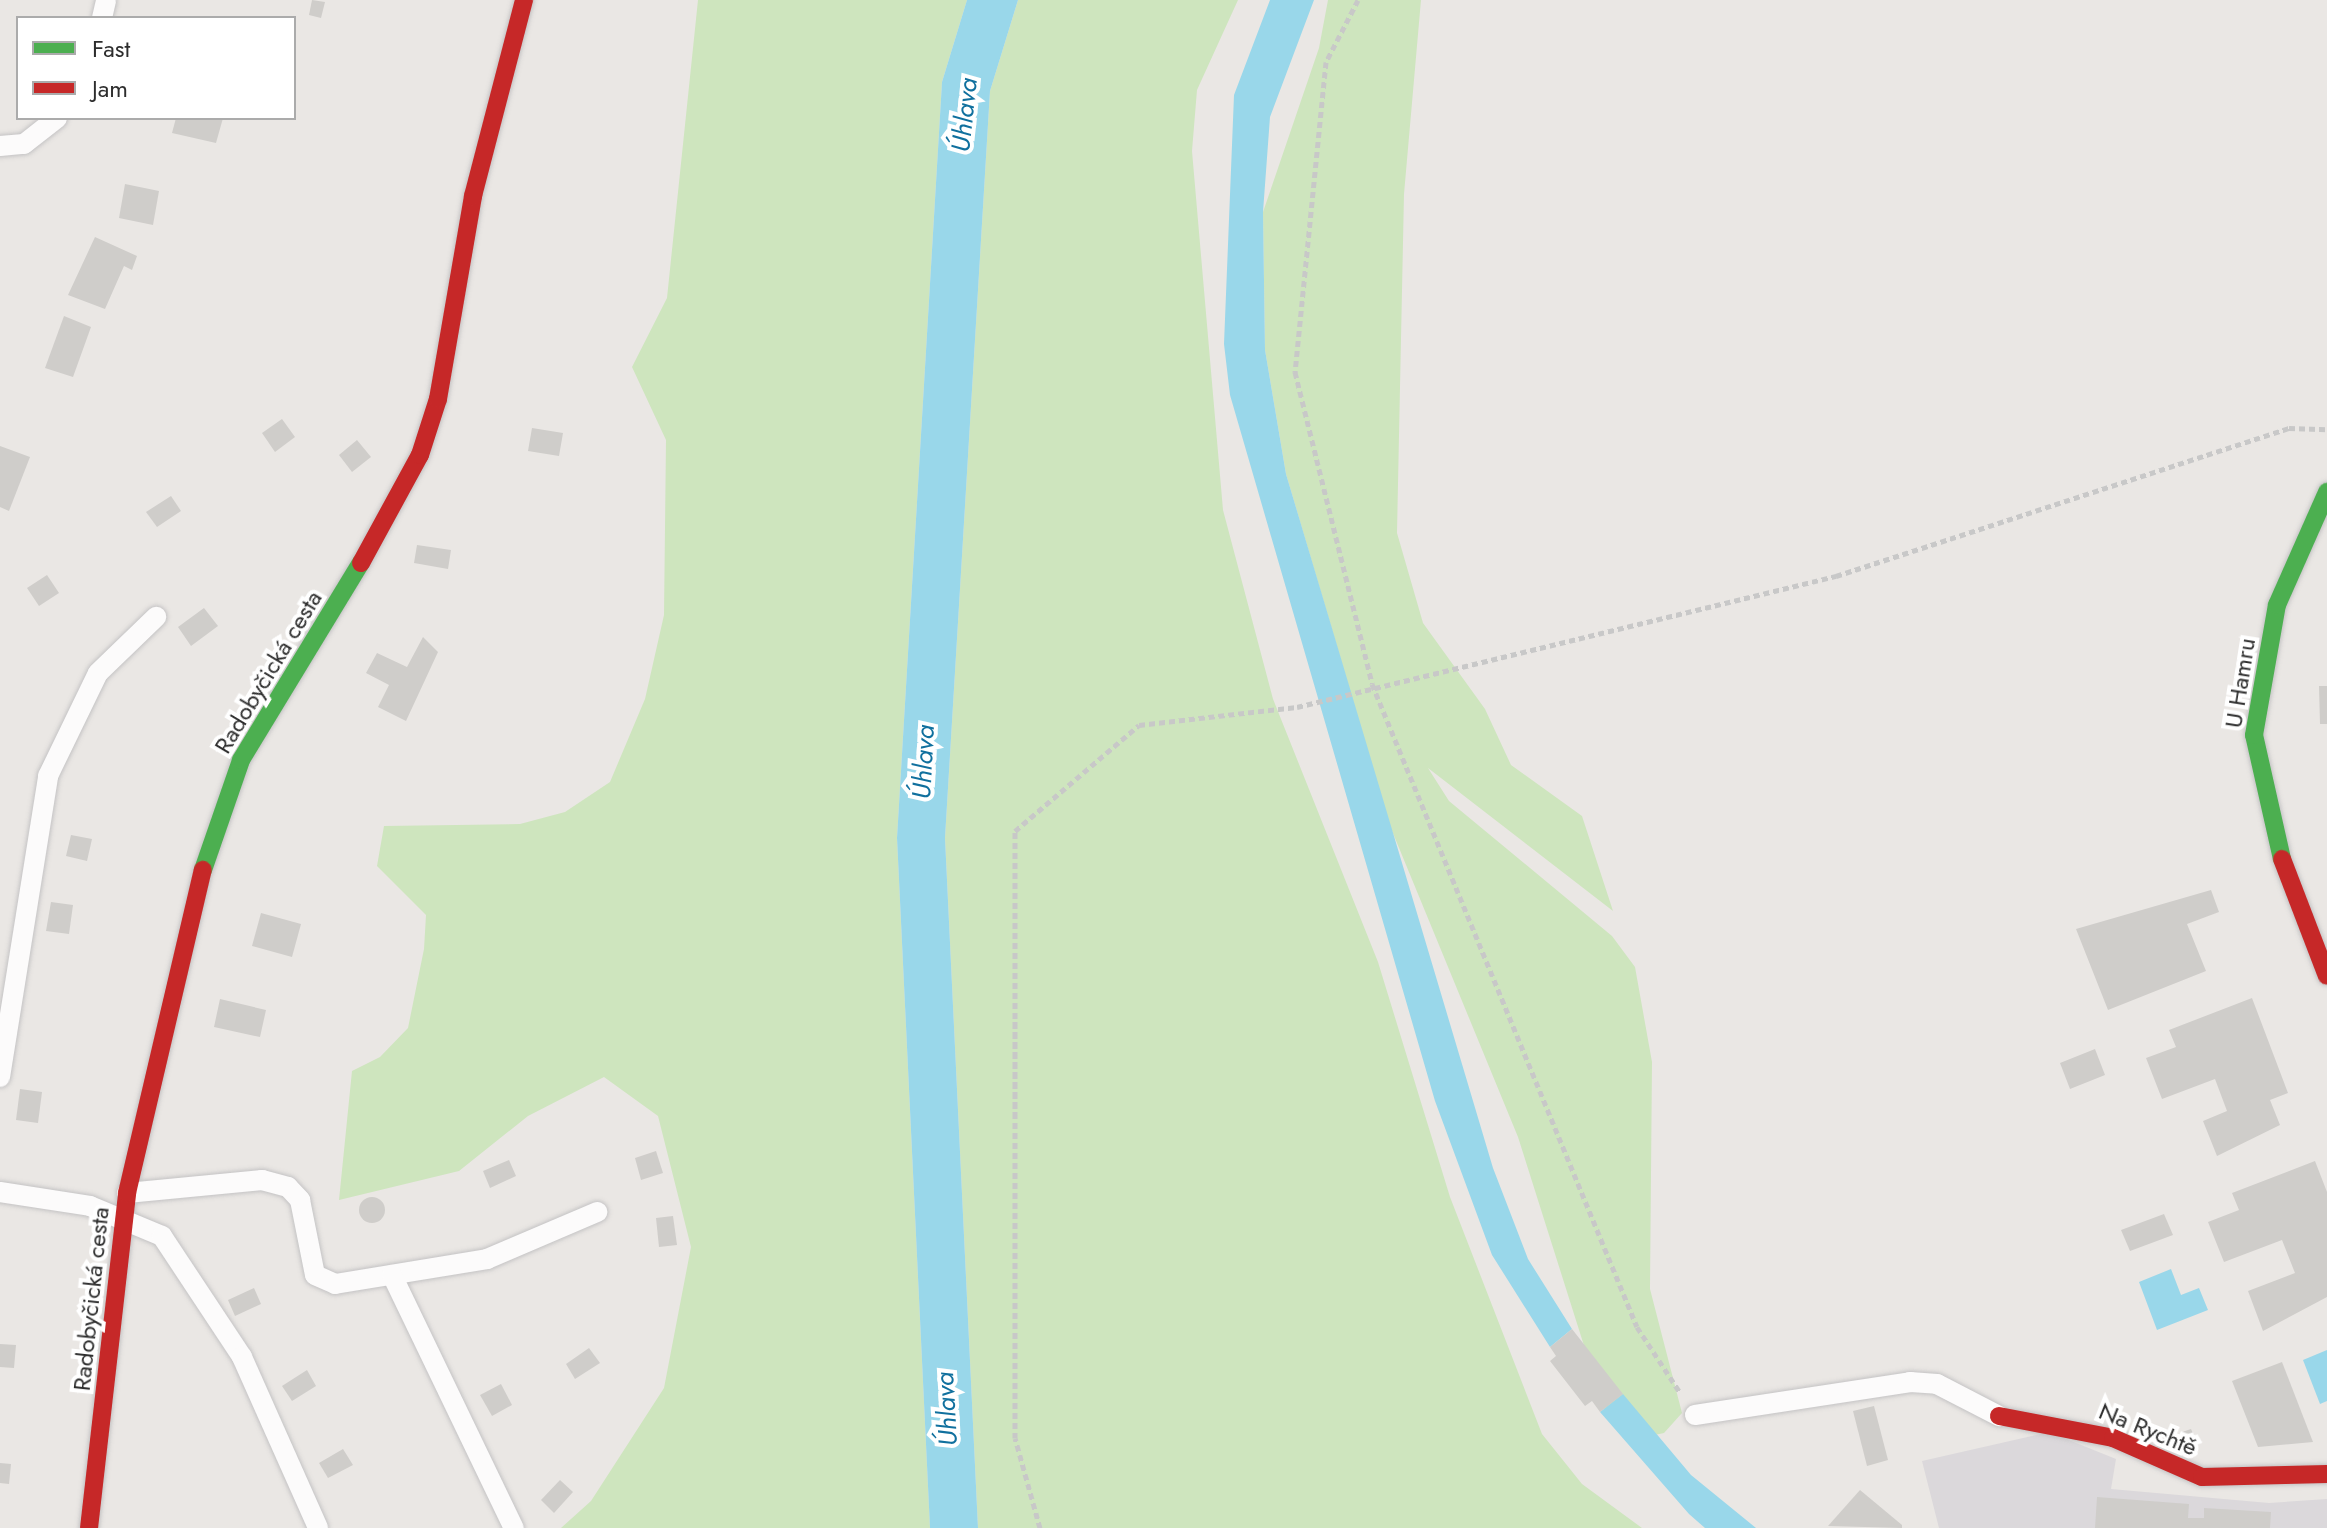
<!DOCTYPE html>
<html>
<head>
<meta charset="utf-8">
<style>
  body { margin:0 }
  #map { position:relative; width:2327px; height:1528px; overflow:hidden; background:#eae7e4; font-family:Jost,sans-serif }
  div>[style] { position:absolute }
  [style*='--x'] { left:calc(var(--x)*1px); top:calc(var(--y)*1px); width:calc(var(--w)*1px); rotate:calc(var(--a)*1deg) }
  .industrial>* { inset:0; background:#dbd8db }
  .green>* { inset:0; background:#cee5be }
  .water>* { inset:0; background:#99d7ea }
  .building>* { inset:0; background:#cfcdca }
  .round { border-radius:50% }
  .path>* { height:5px; margin-top:-2.5px; transform-origin:0; background:repeating-linear-gradient(90deg,#c8c8c8 0 6px,transparent 0 10px) }
  .roads { filter:drop-shadow(0 0 2px #c4c3c4) drop-shadow(0 0 2px #c4c3c4) }
  .lane>* { height:20px; margin:-10px; padding:0 10px; transform-origin:10px; border-radius:10px; background:#fcfbfb }
  .fast>* { height:18px; margin:-9px; padding:0 9px; transform-origin:9px; border-radius:9px; background:#4caf50 }
  .jam>* { height:18px; margin:-9px; padding:0 9px; transform-origin:9px; border-radius:9px; background:#c62828 }
  span { translate:-50% -50%; white-space:nowrap; text-align:center; line-height:1.15; -webkit-text-stroke:8px #fff; paint-order:stroke }
  .street-label { font-size:24px; color:#2d2d2d }
  .water-label { font-size:26px; color:#10709e; font-style:italic }
  .legend { position:absolute; left:16px; top:16px; width:280px; height:104px; box-sizing:border-box; background:#fff; border:2px solid #ababab; margin:0; padding:10px 14px; list-style:none; font-size:24px; color:#2d2d2d }
  .legend li { display:flex; align-items:center; gap:16px; height:40px }
  .legend b { width:40px; border:2px solid #ababab }
</style>
</head>
<body>
<div id="map">
  <div class="industrial">
    <div style="clip-path:polygon(2049px 1432px,2116px 1459px,2111px 1489px,2269px 1503px,2327px 1499px,2327px 1528px,1939px 1528px,1922px 1461px)"></div>
  </div>
  <div class="green">
    <div style="clip-path:polygon(698px 0,967px 0,942px 82px,897px 838px,930px 1528px,561px 1528px,591px 1501px,664px 1388px,691px 1247px,658px 1116px,604px 1077px,528px 1116px,459px 1171px,339px 1200px,352px 1071px,380px 1057px,408px 1028px,424px 949px,426px 915px,377px 866px,384px 826px,520px 824px,565px 812px,610px 782px,645px 699px,664px 615px,666px 440px,632px 367px,667px 298px)"></div>
    <div style="clip-path:polygon(1018px 0,1238px 0,1197px 90px,1192px 151px,1223px 510px,1273px 699px,1378px 962px,1450px 1197px,1542px 1434px,1582px 1484px,1642px 1528px,978px 1528px,945px 838px,990px 91px)"></div>
    <div style="clip-path:polygon(1328px 0,1421px 0,1404px 194px,1397px 533px,1423px 623px,1485px 709px,1511px 765px,1582px 816px,1613px 911px,1428px 768px,1449px 801px,1612px 936px,1635px 967px,1652px 1062px,1650px 1289px,1682px 1413px,1664px 1433px,1631px 1440px,1605px 1412px,1518px 1137px,1390px 826px,1286px 474px,1265px 350px,1263px 212px,1319px 48px)"></div>
  </div>
  <div class="water">
    <div style="clip-path:polygon(967px 0,1018px 0,990px 91px,945px 838px,978px 1528px,930px 1528px,897px 838px,942px 82px)"></div>
    <div style="clip-path:polygon(1270px 0,1314px 0,1270px 117px,1263px 212px,1265px 350px,1286px 474px,1493px 1168px,1528px 1259px,1572px 1329px,1550px 1347px,1492px 1255px,1435px 1101px,1230px 395px,1224px 344px,1234px 95px)"></div>
    <div style="clip-path:polygon(2171px 1269px,2181px 1295px,2199px 1288px,2208px 1310px,2157px 1330px,2139px 1282px)"></div>
    <div style="clip-path:polygon(2327px 1350px,2327px 1401px,2320px 1404px,2303px 1360px)"></div>
    <div style="clip-path:polygon(1623px 1394px,1691px 1475px,1756px 1528px,1705px 1528px,1689px 1514px,1600px 1412px)"></div>
  </div>
  <div class="building">
    <div style="clip-path:polygon(312px 0,325px 2px,321px 18px,309px 15px)"></div>
    <div style="clip-path:polygon(176px 118px,223px 118px,216px 143px,172px 133px)"></div>
    <div style="clip-path:polygon(125px 184px,159px 191px,153px 225px,119px 218px)"></div>
    <div style="clip-path:polygon(95px 237px,137px 256px,132px 270px,124px 266px,105px 309px,68px 295px)"></div>
    <div style="clip-path:polygon(64px 316px,91px 327px,73px 377px,45px 368px)"></div>
    <div style="clip-path:polygon(282px 419px,295px 437px,275px 452px,262px 433px)"></div>
    <div style="clip-path:polygon(532px 428px,563px 433px,559px 456px,528px 451px)"></div>
    <div style="clip-path:polygon(357px 440px,371px 457px,352px 472px,339px 455px)"></div>
    <div style="clip-path:polygon(0 446px,30px 457px,9px 511px,0 507px)"></div>
    <div style="clip-path:polygon(171px 496px,181px 511px,157px 527px,146px 512px)"></div>
    <div style="clip-path:polygon(417px 545px,451px 550px,448px 569px,414px 563px)"></div>
    <div style="clip-path:polygon(47px 575px,59px 593px,39px 606px,27px 588px)"></div>
    <div style="clip-path:polygon(204px 608px,218px 626px,191px 646px,178px 627px)"></div>
    <div style="clip-path:polygon(423px 637px,438px 652px,406px 721px,378px 707px,389px 685px,366px 673px,377px 653px,407px 667px)"></div>
    <div style="clip-path:polygon(2319px 686px,2327px 686px,2327px 724px,2320px 724px)"></div>
    <div style="clip-path:polygon(71px 835px,92px 839px,87px 861px,66px 856px)"></div>
    <div style="clip-path:polygon(2211px 890px,2219px 912px,2187px 924px,2206px 971px,2108px 1010px,2076px 929px)"></div>
    <div style="clip-path:polygon(51px 902px,73px 905px,69px 934px,46px 931px)"></div>
    <div style="clip-path:polygon(261px 913px,301px 924px,292px 957px,252px 946px)"></div>
    <div style="clip-path:polygon(2252px 998px,2288px 1093px,2270px 1100px,2280px 1125px,2217px 1156px,2203px 1121px,2227px 1111px,2215px 1079px,2162px 1099px,2146px 1058px,2176px 1047px,2169px 1030px)"></div>
    <div style="clip-path:polygon(220px 999px,266px 1010px,260px 1037px,214px 1027px)"></div>
    <div style="clip-path:polygon(2095px 1049px,2105px 1075px,2070px 1089px,2060px 1063px)"></div>
    <div style="clip-path:polygon(20px 1089px,42px 1092px,38px 1123px,16px 1120px)"></div>
    <div style="clip-path:polygon(656px 1151px,663px 1173px,641px 1180px,635px 1158px)"></div>
    <div style="clip-path:polygon(509px 1160px,516px 1176px,490px 1188px,483px 1171px)"></div>
    <div style="clip-path:polygon(2315px 1161px,2327px 1192px,2327px 1297px,2263px 1331px,2248px 1291px,2295px 1273px,2282px 1240px,2224px 1262px,2208px 1222px,2239px 1210px,2232px 1193px)"></div>
    <div class="round" style="left:359px;top:1197px;width:26px;height:26px"></div>
    <div style="clip-path:polygon(2164px 1214px,2173px 1235px,2130px 1251px,2121px 1230px)"></div>
    <div style="clip-path:polygon(673px 1216px,677px 1245px,659px 1247px,656px 1218px)"></div>
    <div style="clip-path:polygon(254px 1288px,261px 1304px,235px 1316px,228px 1300px)"></div>
    <div style="clip-path:polygon(1572px 1329px,1623px 1394px,1600px 1412px,1592px 1401px,1585px 1406px,1550px 1361px,1556px 1356px,1550px 1347px)"></div>
    <div style="clip-path:polygon(0 1344px,16px 1345px,14px 1368px,0 1367px)"></div>
    <div style="clip-path:polygon(589px 1348px,600px 1363px,575px 1379px,566px 1364px)"></div>
    <div style="clip-path:polygon(2282px 1362px,2313px 1442px,2258px 1447px,2232px 1381px)"></div>
    <div style="clip-path:polygon(307px 1370px,316px 1386px,292px 1401px,282px 1386px)"></div>
    <div style="clip-path:polygon(501px 1384px,512px 1405px,492px 1416px,480px 1395px)"></div>
    <div style="clip-path:polygon(1874px 1406px,1888px 1460px,1867px 1466px,1853px 1411px)"></div>
    <div style="clip-path:polygon(2191px 1429px,2197px 1443px,2188px 1447px,2182px 1432px)"></div>
    <div style="clip-path:polygon(343px 1449px,353px 1465px,328px 1478px,319px 1463px)"></div>
    <div style="clip-path:polygon(0 1463px,11px 1464px,9px 1484px,0 1483px)"></div>
    <div style="clip-path:polygon(560px 1480px,573px 1492px,554px 1513px,541px 1500px)"></div>
    <div style="clip-path:polygon(1860px 1490px,1902px 1525px,1902px 1528px,1828px 1526px)"></div>
    <div style="clip-path:polygon(2097px 1497px,2189px 1504px,2188px 1518px,2204px 1518px,2204px 1508px,2271px 1512px,2270px 1528px,2095px 1528px)"></div>
  </div>
  <div class="path">
    <div style="--x:1358;--y:0;--w:70;--a:117.3"></div>
    <div style="--x:1326;--y:62;--w:312;--a:95.7"></div>
    <div style="--x:1295;--y:372;--w:321;--a:76.1"></div>
    <div style="--x:1372;--y:684;--w:695;--a:67.6"></div>
    <div style="--x:1637;--y:1327;--w:77;--a:56.7"></div>
    <div style="--x:1040;--y:1528;--w:93;--a:-105.5"></div>
    <div style="--x:1015;--y:1438;--w:607;--a:-90"></div>
    <div style="--x:1015;--y:831;--w:163;--a:-40.5"></div>
    <div style="--x:1139;--y:725;--w:159;--a:-6.5"></div>
    <div style="--x:1297;--y:707;--w:555;--a:-13.66"></div>
    <div style="--x:1836;--y:576;--w:477;--a:-18.1"></div>
    <div style="--x:2289;--y:428;--w:38;--a:2"></div>
  </div>
  <div class="roads">
    <div class="lane">
      <div style="--x:102;--y:18;--w:18;--a:-77"></div>
      <div style="--x:0;--y:146;--w:24;--a:-5"></div>
      <div style="--x:24;--y:144;--w:42;--a:-38.2"></div>
      <div style="--x:0;--y:1077;--w:305;--a:-80.9"></div>
      <div style="--x:48;--y:776;--w:114;--a:-64.1"></div>
      <div style="--x:98;--y:673;--w:81;--a:-44"></div>
      <div style="--x:0;--y:1192;--w:91;--a:8.8"></div>
      <div style="--x:90;--y:1206;--w:78;--a:22.6"></div>
      <div style="--x:162;--y:1236;--w:145;--a:56.5"></div>
      <div style="--x:242;--y:1357;--w:187;--a:66"></div>
      <div style="--x:127;--y:1193;--w:136;--a:-5.5"></div>
      <div style="--x:262;--y:1180;--w:27;--a:15"></div>
      <div style="--x:288;--y:1187;--w:18;--a:47"></div>
      <div style="--x:300;--y:1200;--w:76;--a:78.7"></div>
      <div style="--x:315;--y:1275;--w:22;--a:24"></div>
      <div style="--x:335;--y:1284;--w:154;--a:-9.3"></div>
      <div style="--x:487;--y:1259;--w:120;--a:-23.1"></div>
      <div style="--x:392;--y:1275;--w:281;--a:64.3"></div>
      <div style="--x:1695;--y:1415;--w:218;--a:-8.7"></div>
      <div style="--x:1910;--y:1382;--w:27;--a:4"></div>
      <div style="--x:1937;--y:1384;--w:70;--a:27.3"></div>
    </div>
    <div class="fast">
      <div style="--x:2282;--y:859;--w:127;--a:-102.7"></div>
      <div style="--x:2254;--y:735;--w:132;--a:-80"></div>
      <div style="--x:2277;--y:605;--w:124;--a:-66.1"></div>
      <div style="--x:203;--y:870;--w:116;--a:-70.9"></div>
      <div style="--x:241;--y:760;--w:231;--a:-58.7"></div>
    </div>
    <div class="jam">
      <div style="--x:361;--y:563;--w:123;--a:-61.4"></div>
      <div style="--x:420;--y:455;--w:59;--a:-72.2"></div>
      <div style="--x:438;--y:399;--w:206;--a:-80.2"></div>
      <div style="--x:473;--y:196;--w:203;--a:-75.4"></div>
      <div style="--x:2282;--y:859;--w:125;--a:69"></div>
      <div style="--x:1999;--y:1416;--w:116;--a:10.9"></div>
      <div style="--x:2113;--y:1438;--w:97;--a:23.7"></div>
      <div style="--x:2202;--y:1477;--w:125;--a:-1.4"></div>
      <div style="--x:89;--y:1528;--w:337;--a:-83.5"></div>
      <div style="--x:127;--y:1193;--w:332;--a:-76.8"></div>
    </div>
  </div>
  <div class="street-label">
    <span style="left:268px;top:672px;rotate:-59deg">Radobyčická cesta</span>
    <span style="left:2240px;top:683px;rotate:-81deg">U Hamru</span>
    <span style="left:91px;top:1299px;rotate:-84deg">Radobyčická cesta</span>
    <span style="left:2148px;top:1429px;rotate:22deg">Na Rychtě</span>
  </div>
  <div class="water-label">
    <span style="left:965px;top:115px;rotate:-84deg">Úhlava</span>
    <span style="left:924px;top:762px;rotate:-87deg">Úhlava</span>
    <span style="left:947px;top:1409px;rotate:-93deg">Úhlava</span>
  </div>
  <ul class="legend">
  <li><b style="height:10px;background:#4caf50"></b>Fast</li>
  <li><b style="height:10px;background:#c62828"></b>Jam</li>
  </ul>
</div>
</body>
</html>
